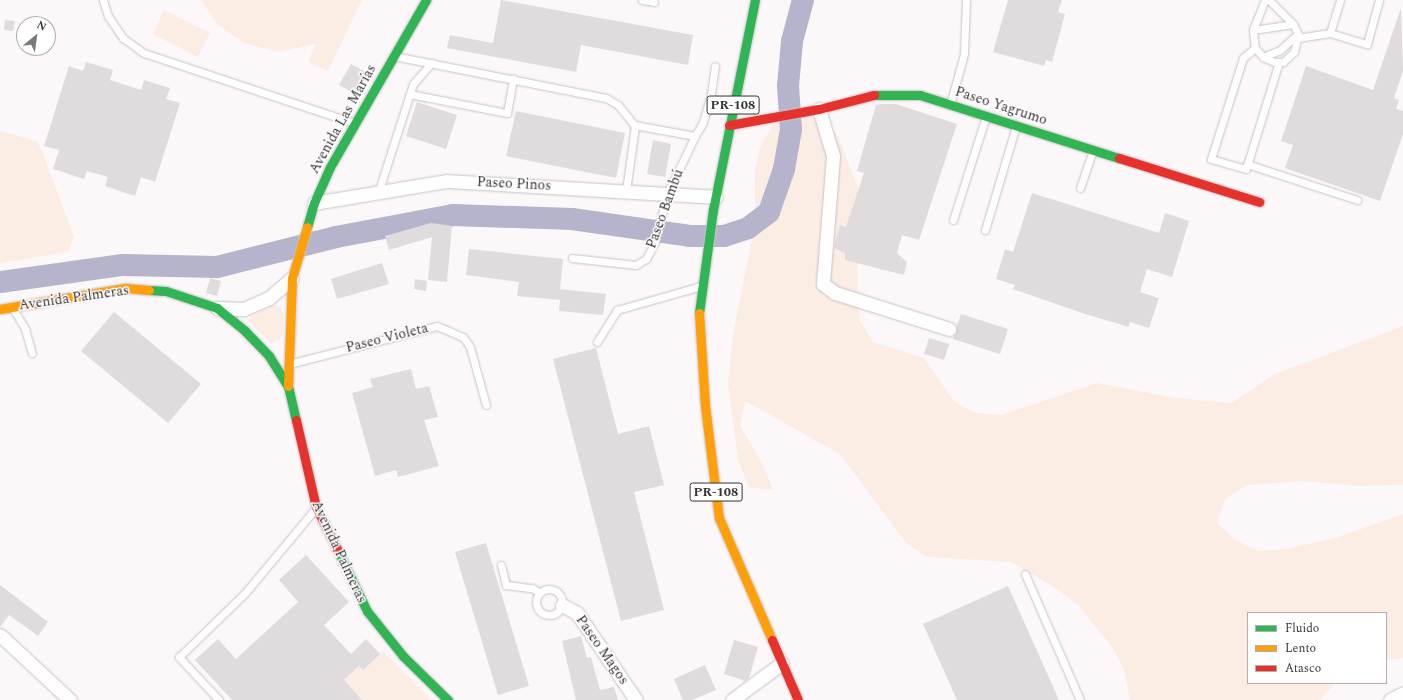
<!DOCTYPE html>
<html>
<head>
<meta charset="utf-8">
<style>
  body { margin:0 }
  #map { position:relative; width:1403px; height:700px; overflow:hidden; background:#fcf7f9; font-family:Spectral,serif }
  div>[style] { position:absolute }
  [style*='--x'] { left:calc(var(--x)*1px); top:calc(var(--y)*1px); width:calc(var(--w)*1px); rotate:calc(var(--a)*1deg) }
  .green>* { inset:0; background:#fbede4 }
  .river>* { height:22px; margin:-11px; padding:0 11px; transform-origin:11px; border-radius:11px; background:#b5b4cc }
  .building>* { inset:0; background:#e0dcdd }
  .roads { filter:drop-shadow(0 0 1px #c7c3c5) drop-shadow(0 0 1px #c7c3c5) }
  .lane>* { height:7px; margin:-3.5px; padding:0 3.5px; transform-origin:3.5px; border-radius:3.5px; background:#fffefe }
  .lane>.ring { margin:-3.5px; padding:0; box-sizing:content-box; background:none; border:7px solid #fffefe; border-radius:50% }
  .street>* { height:13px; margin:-6.5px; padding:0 6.5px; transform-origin:6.5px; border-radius:6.5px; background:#fffefe }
  .fast>* { height:9px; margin:-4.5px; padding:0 4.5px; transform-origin:4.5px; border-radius:4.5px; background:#30b455 }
  .slow>* { height:9px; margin:-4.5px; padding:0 4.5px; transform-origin:4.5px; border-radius:4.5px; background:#ff9f0a }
  .jam>* { height:9px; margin:-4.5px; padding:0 4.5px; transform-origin:4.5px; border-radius:4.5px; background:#e5322d }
  span { translate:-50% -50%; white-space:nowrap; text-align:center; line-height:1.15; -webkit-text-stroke:3px #fff; paint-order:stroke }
  .shield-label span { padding:1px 3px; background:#fff; border:1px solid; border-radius:3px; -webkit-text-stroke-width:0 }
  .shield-label { font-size:13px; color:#373234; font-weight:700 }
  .street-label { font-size:14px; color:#373234 }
  .legend { position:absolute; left:1247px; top:612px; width:140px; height:72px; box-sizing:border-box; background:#fff; border:1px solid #afadae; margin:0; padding:5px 7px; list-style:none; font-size:12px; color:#373234 }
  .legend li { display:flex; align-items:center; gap:8px; height:20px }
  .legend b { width:20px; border:1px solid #afadae }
  .north { position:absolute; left:16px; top:16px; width:40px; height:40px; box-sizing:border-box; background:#fff; border:1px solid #afadae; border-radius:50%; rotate:29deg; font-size:11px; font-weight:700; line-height:16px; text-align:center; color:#373234 }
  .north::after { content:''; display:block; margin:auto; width:14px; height:18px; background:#7c7779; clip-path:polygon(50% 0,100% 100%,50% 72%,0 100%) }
</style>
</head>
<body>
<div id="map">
  <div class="green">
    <div style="clip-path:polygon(201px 0,362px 0,328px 71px,308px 62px,316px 44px,277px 52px,245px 43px,218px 25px)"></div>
    <div style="clip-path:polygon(164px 10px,210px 33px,198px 57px,153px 34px)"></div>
    <div style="clip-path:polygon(819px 117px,838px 136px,858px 188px,858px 295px,860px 321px,873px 342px,924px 358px,954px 401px,975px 413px,1001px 415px,1097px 383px,1175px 398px,1232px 403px,1275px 374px,1403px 326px,1403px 485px,1359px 486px,1303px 481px,1247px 485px,1225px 499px,1217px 523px,1235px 540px,1258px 551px,1286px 549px,1335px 538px,1403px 514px,1403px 658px,1386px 660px,1386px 613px,1248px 613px,1248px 683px,1336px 683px,1319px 700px,1130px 700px,1124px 670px,1112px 647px,1079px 606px,1057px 589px,1012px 562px,927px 557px,906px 543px,840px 454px,745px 401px,740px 425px,764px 467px,773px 490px,749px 487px,738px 460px,728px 384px,733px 334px,755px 224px,755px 172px,760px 147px,773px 125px)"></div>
    <div style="clip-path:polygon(0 131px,37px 141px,42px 151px,74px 237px,68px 252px,0 263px)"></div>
    <div style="clip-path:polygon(271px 305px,280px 307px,284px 314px,283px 335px,278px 341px,271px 343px,250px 323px,250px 317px)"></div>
    <div style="clip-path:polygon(383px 651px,431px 700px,354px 700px,358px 696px,344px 680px,359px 666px)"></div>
  </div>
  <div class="river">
    <div style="--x:0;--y:282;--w:124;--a:-7.9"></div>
    <div style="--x:123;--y:265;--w:94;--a:1.2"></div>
    <div style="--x:217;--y:267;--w:123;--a:-14.1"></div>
    <div style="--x:336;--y:237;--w:119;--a:-10.6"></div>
    <div style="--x:453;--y:215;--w:119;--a:1.9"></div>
    <div style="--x:572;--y:219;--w:119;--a:8.2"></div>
    <div style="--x:690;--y:236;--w:34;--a:0"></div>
    <div style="--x:724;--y:236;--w:25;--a:-18"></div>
    <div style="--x:748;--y:228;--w:26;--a:-37"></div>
    <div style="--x:769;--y:212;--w:46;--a:-70.8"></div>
    <div style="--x:784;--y:169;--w:40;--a:-80"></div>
    <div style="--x:791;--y:130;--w:44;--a:-93.9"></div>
    <div style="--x:788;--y:86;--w:45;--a:-84.9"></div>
    <div style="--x:792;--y:41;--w:42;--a:-75"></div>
  </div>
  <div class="building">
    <div style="clip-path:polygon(501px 0,693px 35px,688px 65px,581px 45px,576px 72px,447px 48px,450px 35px,493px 43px)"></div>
    <div style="clip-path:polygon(1008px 0,1062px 0,1058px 12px,1065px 14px,1052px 62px,1046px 60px,1044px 66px,993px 52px)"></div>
    <div style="clip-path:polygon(1401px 8px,1403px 71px,1394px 98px,1399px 100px,1396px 109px,1403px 111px,1403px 134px,1380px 201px,1285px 168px,1293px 145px,1281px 141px,1306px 66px,1373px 90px)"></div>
    <div style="clip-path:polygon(5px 20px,15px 21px,13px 31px,4px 30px)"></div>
    <div style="clip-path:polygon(86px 62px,113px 70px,110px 80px,141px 90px,144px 80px,170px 88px,166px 99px,180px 103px,155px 182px,141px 177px,135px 196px,105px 186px,108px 177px,87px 171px,84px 179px,53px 169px,59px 150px,44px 146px,69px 66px,83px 71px)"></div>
    <div style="clip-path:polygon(351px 64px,366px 72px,354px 93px,339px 85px)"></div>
    <div style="clip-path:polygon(417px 102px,457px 115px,446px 149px,406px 136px)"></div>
    <div style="clip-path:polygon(881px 104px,896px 104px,957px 124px,919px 240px,902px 235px,897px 253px,907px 262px,904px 275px,845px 260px,845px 253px,834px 248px,840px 225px,846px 227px,864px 173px,857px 171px,876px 105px)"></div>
    <div style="clip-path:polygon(516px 111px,625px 133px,616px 178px,506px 156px)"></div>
    <div style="clip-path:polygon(653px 140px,671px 144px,665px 177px,647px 174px)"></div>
    <div style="clip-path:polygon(1032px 193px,1159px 233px,1165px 213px,1189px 221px,1172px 277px,1147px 269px,1140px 292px,1159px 298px,1149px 328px,1130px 322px,1129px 327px,1085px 314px,1013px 289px,1015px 285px,996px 279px,1005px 249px,1013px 252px)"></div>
    <div style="clip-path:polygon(431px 223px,452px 226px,447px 282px,428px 280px,432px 237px,389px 250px,385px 236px)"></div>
    <div style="clip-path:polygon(469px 249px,563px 259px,560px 289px,606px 294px,603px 315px,559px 311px,560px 300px,517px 296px,519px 282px,466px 275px)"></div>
    <div style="clip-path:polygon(382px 263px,389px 284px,337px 299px,331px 279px)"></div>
    <div style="clip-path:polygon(210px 278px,221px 281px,217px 296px,206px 293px)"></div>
    <div style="clip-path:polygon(415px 279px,427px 281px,426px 291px,414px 289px)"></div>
    <div style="clip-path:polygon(114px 312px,201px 384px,168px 423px,81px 351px)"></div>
    <div style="clip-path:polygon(961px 314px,1008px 329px,1000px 354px,953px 339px)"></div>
    <div style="clip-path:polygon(929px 338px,949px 344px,944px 360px,924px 354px)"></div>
    <div style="clip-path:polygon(596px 348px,618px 434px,649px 426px,664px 485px,634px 492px,664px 610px,621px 621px,553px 359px)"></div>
    <div style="clip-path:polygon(411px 369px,416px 389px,429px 386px,438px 417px,424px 420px,439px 466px,398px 477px,396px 470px,375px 476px,352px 393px,373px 387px,370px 379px)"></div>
    <div style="clip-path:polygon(486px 543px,529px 686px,498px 695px,455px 552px)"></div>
    <div style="clip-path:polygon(306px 555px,349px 602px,324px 625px,351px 654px,366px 639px,380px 654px,363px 670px,359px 666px,344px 680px,362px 700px,232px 700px,195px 660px,218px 639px,236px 659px,298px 602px,279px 580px)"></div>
    <div style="clip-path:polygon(0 585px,48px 622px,38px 636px,9px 615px,0 627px)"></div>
    <div style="clip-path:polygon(1008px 586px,1059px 700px,957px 700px,923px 624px)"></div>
    <div style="clip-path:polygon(581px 636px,587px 658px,591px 657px,600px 690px,614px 687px,618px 700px,576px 700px,562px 641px)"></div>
    <div style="clip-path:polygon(734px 640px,758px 647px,749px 678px,745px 681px,724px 674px)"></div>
    <div style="clip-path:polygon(705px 665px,716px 690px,692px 700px,683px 700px,674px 679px)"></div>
  </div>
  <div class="roads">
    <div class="lane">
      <div style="--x:103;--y:0;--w:17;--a:73"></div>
      <div style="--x:108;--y:16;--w:27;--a:56"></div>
      <div style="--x:123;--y:38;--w:26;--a:36"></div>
      <div style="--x:144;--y:53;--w:222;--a:18.4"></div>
      <div style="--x:642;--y:0;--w:12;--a:9"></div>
      <div style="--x:1265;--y:0;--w:32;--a:112"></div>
      <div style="--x:1253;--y:30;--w:18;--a:84"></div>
      <div style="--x:1255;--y:48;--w:12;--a:48"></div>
      <div style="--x:1263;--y:57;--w:12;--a:24"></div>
      <div style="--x:1274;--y:62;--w:9;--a:0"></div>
      <div style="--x:1283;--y:62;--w:15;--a:-42"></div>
      <div style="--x:1294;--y:52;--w:18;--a:-77"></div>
      <div style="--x:1298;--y:34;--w:11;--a:-117"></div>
      <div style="--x:1293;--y:24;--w:34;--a:-135"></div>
      <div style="--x:1253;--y:30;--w:40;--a:-8.5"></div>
      <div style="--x:1330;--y:33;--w:34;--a:-73"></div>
      <div style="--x:1298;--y:38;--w:32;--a:-9"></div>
      <div style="--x:1330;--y:33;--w:39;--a:17"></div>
      <div style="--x:1367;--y:44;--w:46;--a:-74.7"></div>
      <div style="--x:1255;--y:48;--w:16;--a:140"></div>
      <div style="--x:1243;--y:58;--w:106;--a:107.6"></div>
      <div style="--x:1211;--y:159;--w:36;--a:16"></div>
      <div style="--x:1246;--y:169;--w:112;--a:-72.9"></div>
      <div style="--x:394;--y:56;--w:216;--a:11.2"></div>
      <div style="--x:606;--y:98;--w:14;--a:30"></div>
      <div style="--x:618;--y:105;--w:27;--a:51"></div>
      <div style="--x:635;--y:126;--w:66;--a:97.9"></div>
      <div style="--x:1263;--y:57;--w:18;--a:-22"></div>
      <div style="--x:1280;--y:50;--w:24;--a:-42"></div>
      <div style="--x:410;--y:94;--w:99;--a:11.1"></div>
      <div style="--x:507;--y:113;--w:35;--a:-80"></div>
      <div style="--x:950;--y:105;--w:53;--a:-74.6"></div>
      <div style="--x:964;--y:54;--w:54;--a:-87.9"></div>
      <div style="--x:634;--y:125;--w:62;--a:10.2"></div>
      <div style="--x:695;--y:136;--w:16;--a:-60"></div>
      <div style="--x:703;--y:122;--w:29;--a:-74"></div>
      <div style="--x:711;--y:94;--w:28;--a:-82"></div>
      <div style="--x:1247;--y:164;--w:116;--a:18.1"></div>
      <div style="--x:1080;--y:188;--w:40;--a:-71.1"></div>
      <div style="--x:378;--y:193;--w:114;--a:-72.2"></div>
      <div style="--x:413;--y:84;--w:28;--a:-49"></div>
      <div style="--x:953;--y:220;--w:109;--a:-72.4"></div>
      <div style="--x:985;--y:230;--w:109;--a:-73.4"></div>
      <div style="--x:572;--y:258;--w:64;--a:6.2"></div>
      <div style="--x:636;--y:265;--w:12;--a:-31"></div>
      <div style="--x:646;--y:259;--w:19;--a:-62"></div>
      <div style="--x:655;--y:242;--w:49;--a:-76"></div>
      <div style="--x:667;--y:194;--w:64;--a:-64.2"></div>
      <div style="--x:12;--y:307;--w:26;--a:59"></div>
      <div style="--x:25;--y:329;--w:25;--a:74"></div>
      <div style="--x:597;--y:342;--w:38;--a:-58"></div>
      <div style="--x:617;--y:310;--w:87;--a:-15.9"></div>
      <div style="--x:289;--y:364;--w:153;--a:-14.4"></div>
      <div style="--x:437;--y:326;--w:28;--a:23"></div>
      <div style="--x:463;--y:337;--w:12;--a:55"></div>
      <div style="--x:470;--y:347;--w:60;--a:74.6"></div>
      <div style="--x:501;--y:565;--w:21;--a:76"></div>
      <div style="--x:506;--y:585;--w:26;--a:7"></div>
      <div style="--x:532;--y:588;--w:9;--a:32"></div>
      <div style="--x:1025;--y:574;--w:137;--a:66.4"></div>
      <div class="ring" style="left:536px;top:589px;width:19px;height:19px"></div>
      <div style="--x:219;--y:700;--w:59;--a:-132.9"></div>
      <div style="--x:179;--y:657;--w:92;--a:-44.1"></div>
      <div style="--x:245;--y:593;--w:109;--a:-50.2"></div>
    </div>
    <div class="street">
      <div style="--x:819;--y:109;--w:49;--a:73.4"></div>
      <div style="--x:833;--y:156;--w:128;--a:94.5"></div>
      <div style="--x:823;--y:284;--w:15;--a:37"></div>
      <div style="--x:835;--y:293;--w:120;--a:17.5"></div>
      <div style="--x:314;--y:203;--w:135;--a:-9.4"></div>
      <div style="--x:447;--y:181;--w:269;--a:3.4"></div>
      <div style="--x:217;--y:308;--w:27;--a:2"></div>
      <div style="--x:244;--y:309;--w:27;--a:-24"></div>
      <div style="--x:269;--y:298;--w:30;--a:-41"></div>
      <div style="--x:562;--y:605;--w:17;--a:28"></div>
      <div style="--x:577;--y:613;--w:105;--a:55.9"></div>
      <div style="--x:0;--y:635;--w:96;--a:42.9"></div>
      <div style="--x:732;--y:700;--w:62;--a:-36.5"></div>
      <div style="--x:1390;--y:700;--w:15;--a:-28"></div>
    </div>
    <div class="fast">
      <div style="--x:874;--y:95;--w:46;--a:0"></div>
      <div style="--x:920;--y:95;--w:209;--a:17.6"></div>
      <div style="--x:307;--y:227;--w:25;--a:-74"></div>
      <div style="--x:314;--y:203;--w:39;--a:-66"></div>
      <div style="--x:330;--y:167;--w:193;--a:-60.1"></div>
      <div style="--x:149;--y:290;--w:17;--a:3"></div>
      <div style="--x:166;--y:291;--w:54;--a:18.4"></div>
      <div style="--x:217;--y:308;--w:36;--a:39"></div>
      <div style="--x:245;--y:331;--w:35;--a:46"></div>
      <div style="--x:269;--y:356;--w:36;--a:58"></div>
      <div style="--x:288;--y:386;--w:35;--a:77"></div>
      <div style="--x:699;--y:313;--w:104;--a:-82.3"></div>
      <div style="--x:713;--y:210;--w:214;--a:-78.7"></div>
      <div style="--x:337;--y:549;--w:69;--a:64.2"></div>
      <div style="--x:367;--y:611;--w:58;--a:51.3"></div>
      <div style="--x:403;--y:656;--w:63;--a:44.4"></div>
    </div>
    <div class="slow">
      <div style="--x:0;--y:309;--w:127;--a:-9.5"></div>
      <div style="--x:125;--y:288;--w:24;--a:5"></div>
      <div style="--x:699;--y:313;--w:93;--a:86.3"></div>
      <div style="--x:705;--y:406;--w:113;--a:82.9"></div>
      <div style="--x:719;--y:518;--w:133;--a:66.5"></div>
      <div style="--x:288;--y:386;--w:108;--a:-87.9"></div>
      <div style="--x:292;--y:278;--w:53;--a:-73.6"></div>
    </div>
    <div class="jam">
      <div style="--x:729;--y:125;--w:91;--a:-10.1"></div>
      <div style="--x:819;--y:109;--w:57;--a:-14.3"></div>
      <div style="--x:1119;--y:158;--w:147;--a:17.4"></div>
      <div style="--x:296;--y:420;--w:89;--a:77.1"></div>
      <div style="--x:316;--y:507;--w:47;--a:63.4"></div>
      <div style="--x:772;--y:640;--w:65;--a:66.6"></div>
    </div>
  </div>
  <div class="shield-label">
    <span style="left:733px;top:105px">PR-108</span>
    <span style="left:716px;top:492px">PR-108</span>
  </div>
  <div class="street-label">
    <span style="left:1001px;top:106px;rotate:18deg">Paseo Yagrumo</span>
    <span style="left:343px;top:119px;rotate:-61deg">Avenida Las Marías</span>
    <span style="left:514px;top:184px;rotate:3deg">Paseo Pinos</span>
    <span style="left:665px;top:209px;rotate:-70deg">Paseo Bambú</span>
    <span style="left:74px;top:298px;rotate:-8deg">Avenida Palmeras</span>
    <span style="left:387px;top:338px;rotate:-14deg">Paseo Violeta</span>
    <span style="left:339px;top:552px;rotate:65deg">Avenida Palmeras</span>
    <span style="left:602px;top:650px;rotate:55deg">Paseo Magos</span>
  </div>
  <ul class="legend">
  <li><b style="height:5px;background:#30b455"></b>Fluido</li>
  <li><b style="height:5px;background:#ff9f0a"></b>Lento</li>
  <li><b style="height:5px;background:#e5322d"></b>Atasco</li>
  </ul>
  <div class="north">N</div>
</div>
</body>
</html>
